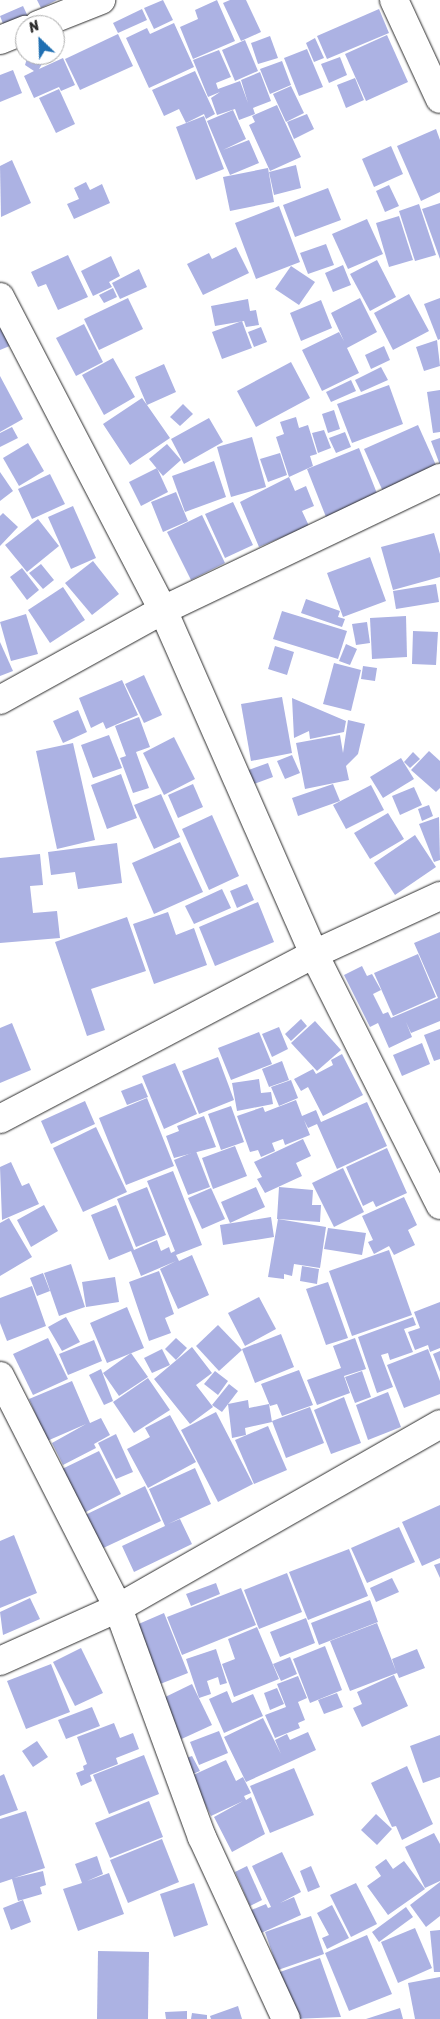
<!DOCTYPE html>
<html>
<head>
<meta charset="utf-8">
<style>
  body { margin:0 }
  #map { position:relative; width:440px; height:2019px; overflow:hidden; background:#fff; font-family:Sriracha,sans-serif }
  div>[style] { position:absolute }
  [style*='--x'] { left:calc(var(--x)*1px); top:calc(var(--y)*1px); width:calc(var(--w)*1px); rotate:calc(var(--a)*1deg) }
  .building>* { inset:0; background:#acb2e3 }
  .roads { filter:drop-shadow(0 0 1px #2b2b2b) drop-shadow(0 0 1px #2b2b2b) }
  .minor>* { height:28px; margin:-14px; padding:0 14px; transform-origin:14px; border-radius:14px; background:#fff }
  span { translate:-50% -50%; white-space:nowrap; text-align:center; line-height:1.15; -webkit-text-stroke:4.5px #fff; paint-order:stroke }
  .north { position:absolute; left:15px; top:15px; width:50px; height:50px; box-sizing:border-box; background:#fff; border:1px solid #aaa; border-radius:50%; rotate:336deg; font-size:14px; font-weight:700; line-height:20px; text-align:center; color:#2b2b2b }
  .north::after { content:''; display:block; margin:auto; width:18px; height:22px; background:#1f6fb2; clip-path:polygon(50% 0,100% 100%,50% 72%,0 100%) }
</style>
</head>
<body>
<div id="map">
  <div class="building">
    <div style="clip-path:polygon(37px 0,57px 0,41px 8px)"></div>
    <div style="clip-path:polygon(163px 0,173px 20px,154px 29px,144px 8px)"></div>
    <div style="clip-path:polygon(217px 0,235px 41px,193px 59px,180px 27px,198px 19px,195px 10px)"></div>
    <div style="clip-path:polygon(230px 0,246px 0,261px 32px,241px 41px,223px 3px)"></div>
    <div style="clip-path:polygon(23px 6px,31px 23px,7px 34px,0 16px)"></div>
    <div style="clip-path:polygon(142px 9px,147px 20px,118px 33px,113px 23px)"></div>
    <div style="clip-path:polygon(379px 9px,389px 33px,327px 59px,317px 36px)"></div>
    <div style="clip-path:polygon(174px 23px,194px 67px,149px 88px,126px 38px,147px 28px,150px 34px)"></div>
    <div style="clip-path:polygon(118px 34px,133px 66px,80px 90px,65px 59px)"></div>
    <div style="clip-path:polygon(387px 35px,408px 82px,366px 101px,345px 54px)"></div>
    <div style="clip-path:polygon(270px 36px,278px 58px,258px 64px,251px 43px)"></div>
    <div style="clip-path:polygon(315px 38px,324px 58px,314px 62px,306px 43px)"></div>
    <div style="clip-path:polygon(245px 40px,258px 71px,235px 81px,222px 50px)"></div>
    <div style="clip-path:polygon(307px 49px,323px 87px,299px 96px,284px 58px)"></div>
    <div style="clip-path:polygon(219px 50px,231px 77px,216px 83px,218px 89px,240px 81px,248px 103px,241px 80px,260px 72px,271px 101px,253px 108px,255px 114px,239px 120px,235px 109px,217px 115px,211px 98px,220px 92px,208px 97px,193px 60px)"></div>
    <div style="clip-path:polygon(28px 55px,39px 55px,42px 64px,39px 69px,63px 58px,75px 85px,61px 91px,59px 87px,34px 98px,24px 76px,34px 71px,25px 65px)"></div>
    <div style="clip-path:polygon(340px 57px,347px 75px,329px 83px,321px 64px)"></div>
    <div style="clip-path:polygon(282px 61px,291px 85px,270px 94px,260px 69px)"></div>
    <div style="clip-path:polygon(13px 70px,22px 93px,0 102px,0 75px)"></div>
    <div style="clip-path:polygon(195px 71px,215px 114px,206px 119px,204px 114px,186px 123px,179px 109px,164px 116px,152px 90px)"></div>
    <div style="clip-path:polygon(355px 78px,364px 100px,346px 108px,337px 85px)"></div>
    <div style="clip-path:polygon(291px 86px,304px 113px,286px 122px,273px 94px)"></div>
    <div style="clip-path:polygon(59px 89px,75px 124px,56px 133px,39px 98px)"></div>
    <div style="clip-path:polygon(277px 105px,301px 157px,270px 171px,249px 125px,255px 122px,252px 116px)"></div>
    <div style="clip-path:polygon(233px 110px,246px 139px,223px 150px,249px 140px,259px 163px,230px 175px,207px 121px)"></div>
    <div style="clip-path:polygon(307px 114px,314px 129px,294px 139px,287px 122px)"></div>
    <div style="clip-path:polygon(204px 116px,224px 169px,196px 180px,176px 127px)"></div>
    <div style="clip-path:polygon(436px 129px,440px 140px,440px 192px,421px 201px,397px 146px)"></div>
    <div style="clip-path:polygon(391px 146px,403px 174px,374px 187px,362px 159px)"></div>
    <div style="clip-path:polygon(12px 160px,31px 203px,1px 217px,0 166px)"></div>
    <div style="clip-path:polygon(296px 165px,301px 188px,274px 195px,269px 172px)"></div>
    <div style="clip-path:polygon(268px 168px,274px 202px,230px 211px,223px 177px)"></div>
    <div style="clip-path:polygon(86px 182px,90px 190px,102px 184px,110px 203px,74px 219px,67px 204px,79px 199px,74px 188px)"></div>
    <div style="clip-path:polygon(389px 185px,399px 206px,385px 212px,376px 191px)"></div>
    <div style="clip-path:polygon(328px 188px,341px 220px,295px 237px,283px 205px)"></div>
    <div style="clip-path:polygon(440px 203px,440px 259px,422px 209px)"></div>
    <div style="clip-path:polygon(419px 204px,436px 255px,415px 261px,399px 211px)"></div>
    <div style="clip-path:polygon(279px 206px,300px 262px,256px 279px,235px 223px)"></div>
    <div style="clip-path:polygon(399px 216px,413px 260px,389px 267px,376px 223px)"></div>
    <div style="clip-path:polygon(367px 219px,383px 254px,348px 269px,332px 234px)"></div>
    <div style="clip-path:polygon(326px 244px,334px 265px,308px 274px,300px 253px)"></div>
    <div style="clip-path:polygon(236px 247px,249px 273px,203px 295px,187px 264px,209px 253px,212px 259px)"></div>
    <div style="clip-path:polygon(68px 255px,88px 297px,58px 310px,46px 284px,38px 287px,31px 272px)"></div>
    <div style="clip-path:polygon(111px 256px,120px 276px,109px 282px,112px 287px,93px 296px,81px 271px)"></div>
    <div style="clip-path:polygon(377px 260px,396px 297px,370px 311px,350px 274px)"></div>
    <div style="clip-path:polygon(343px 265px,351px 285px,333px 292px,325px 273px)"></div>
    <div style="clip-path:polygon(291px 266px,315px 282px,299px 305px,275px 289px)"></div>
    <div style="clip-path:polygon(139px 269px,147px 287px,120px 299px,112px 283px)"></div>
    <div style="clip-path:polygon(113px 288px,117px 297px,104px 303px,99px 295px)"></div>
    <div style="clip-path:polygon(409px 294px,429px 331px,393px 350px,374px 313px)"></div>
    <div style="clip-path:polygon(128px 298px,143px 329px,99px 350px,84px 319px)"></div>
    <div style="clip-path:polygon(360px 298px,377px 332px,347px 348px,359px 373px,322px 391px,302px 350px,339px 332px,344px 341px,331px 313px)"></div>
    <div style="clip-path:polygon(440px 298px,440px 339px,438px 340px,424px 304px)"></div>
    <div style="clip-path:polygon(248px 299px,250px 311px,256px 310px,259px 325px,246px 327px,244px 321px,215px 326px,211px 306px)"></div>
    <div style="clip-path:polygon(321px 300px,332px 328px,301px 341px,290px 313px)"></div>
    <div style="clip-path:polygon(242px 321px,252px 348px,222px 359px,212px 332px)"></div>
    <div style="clip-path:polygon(0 322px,12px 345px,0 350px)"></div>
    <div style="clip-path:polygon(84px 324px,103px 362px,76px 376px,56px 338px)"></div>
    <div style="clip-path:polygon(261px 327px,267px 342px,254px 347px,248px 332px)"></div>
    <div style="clip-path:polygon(437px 340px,440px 366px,424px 371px,416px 347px)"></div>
    <div style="clip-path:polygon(384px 346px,390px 360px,371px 369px,365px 355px)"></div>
    <div style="clip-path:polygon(113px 358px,135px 397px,104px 415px,82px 375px)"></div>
    <div style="clip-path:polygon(291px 362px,310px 398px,256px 427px,237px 391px)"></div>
    <div style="clip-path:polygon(164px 364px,176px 392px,147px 405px,170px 438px,130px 465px,103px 424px,142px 398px,147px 405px,135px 377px)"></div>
    <div style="clip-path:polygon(381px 367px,388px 380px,361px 392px,355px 380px)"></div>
    <div style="clip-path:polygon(0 376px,23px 419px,0 432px)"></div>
    <div style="clip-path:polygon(351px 380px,356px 391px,331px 402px,326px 392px)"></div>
    <div style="clip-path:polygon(389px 385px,403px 424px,352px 443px,337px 404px)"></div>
    <div style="clip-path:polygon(440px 390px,440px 432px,433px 433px,427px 392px)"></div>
    <div style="clip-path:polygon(183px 404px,193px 414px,180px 426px,170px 417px)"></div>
    <div style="clip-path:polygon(334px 410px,340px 429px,328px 433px,322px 414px)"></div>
    <div style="clip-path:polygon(296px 417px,299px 428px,308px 425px,317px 454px,310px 456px,313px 466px,289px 477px,276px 437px,284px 434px,280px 422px)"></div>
    <div style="clip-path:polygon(209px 418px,223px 442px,184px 464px,171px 439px)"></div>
    <div style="clip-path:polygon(418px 425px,439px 472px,385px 496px,364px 449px)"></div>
    <div style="clip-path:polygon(12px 427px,18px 438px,0 447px,0 433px)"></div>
    <div style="clip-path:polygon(324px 430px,331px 448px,318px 453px,312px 433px)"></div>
    <div style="clip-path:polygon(345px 432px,351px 447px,336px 453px,329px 438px)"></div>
    <div style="clip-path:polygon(252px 437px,266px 487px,231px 497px,217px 447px)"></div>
    <div style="clip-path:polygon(440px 438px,440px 465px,431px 441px)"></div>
    <div style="clip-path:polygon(28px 443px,44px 471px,19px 486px,3px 458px)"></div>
    <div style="clip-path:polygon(167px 444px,181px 460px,163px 476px,149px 459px)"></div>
    <div style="clip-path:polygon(359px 448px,380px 501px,328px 522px,307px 469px)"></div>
    <div style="clip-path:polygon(280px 453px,287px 475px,268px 482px,260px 459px)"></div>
    <div style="clip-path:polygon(214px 461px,226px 497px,185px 512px,172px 476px)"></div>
    <div style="clip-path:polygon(157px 468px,168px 492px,141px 506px,129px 482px)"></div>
    <div style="clip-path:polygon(0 472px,13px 491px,0 501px)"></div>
    <div style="clip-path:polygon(50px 474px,65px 504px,32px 519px,18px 489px)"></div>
    <div style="clip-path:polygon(289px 477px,295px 491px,306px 486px,314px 506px,302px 511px,309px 526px,259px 547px,240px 502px)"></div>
    <div style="clip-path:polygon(176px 492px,188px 521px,163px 532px,151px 502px)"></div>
    <div style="clip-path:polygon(233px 502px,253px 545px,225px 558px,205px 514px)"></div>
    <div style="clip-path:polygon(73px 506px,96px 558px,71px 569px,48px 517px)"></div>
    <div style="clip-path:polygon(3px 513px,18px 527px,0 546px,0 516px)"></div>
    <div style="clip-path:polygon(202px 515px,225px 563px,191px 580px,167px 532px)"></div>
    <div style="clip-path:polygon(38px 519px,59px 546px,27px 572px,5px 545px)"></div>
    <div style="clip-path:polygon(434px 533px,440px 554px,440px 577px,393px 590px,381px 547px)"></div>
    <div style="clip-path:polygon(370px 557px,386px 601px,343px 617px,327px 573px)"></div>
    <div style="clip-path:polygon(93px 561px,119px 594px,92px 615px,65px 583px)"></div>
    <div style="clip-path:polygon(41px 564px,54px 580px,43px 589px,29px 573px)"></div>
    <div style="clip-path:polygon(22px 568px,39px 590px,27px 600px,10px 577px)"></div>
    <div style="clip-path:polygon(436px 584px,439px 602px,396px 609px,393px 591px)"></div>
    <div style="clip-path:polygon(63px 587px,85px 620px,50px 643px,28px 610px)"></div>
    <div style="clip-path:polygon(306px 599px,340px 611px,338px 617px,345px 619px,342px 627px,301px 613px)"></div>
    <div style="clip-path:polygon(282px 611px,347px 631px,338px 659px,273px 639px)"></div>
    <div style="clip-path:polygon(26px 614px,38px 654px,11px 661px,0 622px)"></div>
    <div style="clip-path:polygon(406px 616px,407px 657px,372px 659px,370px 618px)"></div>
    <div style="clip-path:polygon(367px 622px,370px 643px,356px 645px,352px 624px)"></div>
    <div style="clip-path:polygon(413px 631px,438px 632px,436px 665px,412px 664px)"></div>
    <div style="clip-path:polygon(0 642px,13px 671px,0 676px)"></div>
    <div style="clip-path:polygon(346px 644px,357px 649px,350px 665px,339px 661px)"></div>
    <div style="clip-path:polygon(275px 646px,294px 652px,287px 675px,268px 669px)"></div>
    <div style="clip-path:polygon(334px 663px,361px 670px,351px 711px,323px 704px)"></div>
    <div style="clip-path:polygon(363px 666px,377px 668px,375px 681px,361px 679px)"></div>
    <div style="clip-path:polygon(144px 675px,162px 715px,144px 723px,125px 684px)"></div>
    <div style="clip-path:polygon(122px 680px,138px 715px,106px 729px,103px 722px,91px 728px,79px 698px)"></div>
    <div style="clip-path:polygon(282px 697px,292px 753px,251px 761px,241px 704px)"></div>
    <div style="clip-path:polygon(292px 698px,346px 721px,344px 732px,310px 739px,309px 731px,294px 738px)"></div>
    <div style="clip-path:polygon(78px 710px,87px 732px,63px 743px,53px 721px)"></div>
    <div style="clip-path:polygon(139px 717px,150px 747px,136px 752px,149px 788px,133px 793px,120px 758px,126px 756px,115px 726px)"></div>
    <div style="clip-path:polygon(348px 720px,365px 724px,358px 754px,346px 766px,349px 780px,305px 789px,296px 743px,340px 735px,343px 753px)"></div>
    <div style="clip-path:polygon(109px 735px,122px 768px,93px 778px,81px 745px)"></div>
    <div style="clip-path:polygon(174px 737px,195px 779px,164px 795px,143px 753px)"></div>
    <div style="clip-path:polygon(73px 743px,95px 840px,57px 849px,36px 751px)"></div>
    <div style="clip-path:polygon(429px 751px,440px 761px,440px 788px,436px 792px,411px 770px)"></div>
    <div style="clip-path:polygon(413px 752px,420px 759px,410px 768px,404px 762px)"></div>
    <div style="clip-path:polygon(292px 755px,300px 773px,285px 779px,277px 761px)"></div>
    <div style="clip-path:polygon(401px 758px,414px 779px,383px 798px,370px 777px)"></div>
    <div style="clip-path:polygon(268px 763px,273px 777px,251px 785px,246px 771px)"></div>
    <div style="clip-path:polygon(121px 774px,137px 818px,107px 829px,91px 785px)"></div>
    <div style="clip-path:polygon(193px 784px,203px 807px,178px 818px,168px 795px)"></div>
    <div style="clip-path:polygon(333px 784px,340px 801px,298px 816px,292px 798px)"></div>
    <div style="clip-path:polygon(371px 785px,384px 810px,346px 829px,333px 805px)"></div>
    <div style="clip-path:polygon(414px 787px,422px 805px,400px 815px,392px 796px)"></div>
    <div style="clip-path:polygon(161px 794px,180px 837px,154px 849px,134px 805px)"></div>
    <div style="clip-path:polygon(429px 805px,433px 816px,422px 821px,418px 809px)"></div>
    <div style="clip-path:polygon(388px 813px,404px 839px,370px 859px,354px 833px)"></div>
    <div style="clip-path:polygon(212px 815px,239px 876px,209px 890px,182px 829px)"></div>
    <div style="clip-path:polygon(439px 817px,440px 860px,434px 862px,419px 824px)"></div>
    <div style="clip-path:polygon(415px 835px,436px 867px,395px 895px,374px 863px)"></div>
    <div style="clip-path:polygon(180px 842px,203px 892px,154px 914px,132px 863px)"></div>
    <div style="clip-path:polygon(117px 843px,122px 883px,78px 889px,75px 872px,51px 875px,48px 852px)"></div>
    <div style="clip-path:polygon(40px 854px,43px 885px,30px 886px,33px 913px,57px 911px,60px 938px,0 943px,0 858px)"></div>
    <div style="clip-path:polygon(247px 884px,254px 900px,237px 908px,230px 891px)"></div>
    <div style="clip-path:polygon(222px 889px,231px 908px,194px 924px,185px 906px)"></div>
    <div style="clip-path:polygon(258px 902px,274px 942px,215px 966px,199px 927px)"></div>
    <div style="clip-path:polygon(168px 912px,176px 935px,194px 928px,207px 965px,154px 984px,133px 924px)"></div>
    <div style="clip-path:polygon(127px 917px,146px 971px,91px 989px,105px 1030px,87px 1036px,55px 942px)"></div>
    <div style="clip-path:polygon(440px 932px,440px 1021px,411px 1033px,406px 1022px,412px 1037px,389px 1048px,378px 1023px,370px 1027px,344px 975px,362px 966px,367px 976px,372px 974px,381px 990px,373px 994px,383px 1014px,388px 1012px,391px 1018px,438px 998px,414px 943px)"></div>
    <div style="clip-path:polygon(418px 954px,436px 997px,393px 1016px,374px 973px)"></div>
    <div style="clip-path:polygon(301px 1019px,307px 1026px,291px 1041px,285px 1034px)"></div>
    <div style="clip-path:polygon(315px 1021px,341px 1050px,317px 1071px,291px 1043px)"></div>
    <div style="clip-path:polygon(12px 1023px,31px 1070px,0 1083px,0 1028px)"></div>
    <div style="clip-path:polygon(279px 1027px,288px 1049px,272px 1057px,262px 1034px)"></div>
    <div style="clip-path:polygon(440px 1029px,440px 1059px,434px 1061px,424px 1035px)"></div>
    <div style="clip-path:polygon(259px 1032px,272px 1064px,231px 1080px,218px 1048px)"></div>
    <div style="clip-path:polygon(422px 1043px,430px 1064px,402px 1076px,393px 1055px)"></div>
    <div style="clip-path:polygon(342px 1054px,363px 1095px,323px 1116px,308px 1087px,301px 1091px,294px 1079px,313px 1069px,316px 1074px,333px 1065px,331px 1060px)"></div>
    <div style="clip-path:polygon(218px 1057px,234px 1100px,199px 1114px,182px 1071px)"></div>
    <div style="clip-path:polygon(282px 1061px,289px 1080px,269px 1087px,262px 1069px)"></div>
    <div style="clip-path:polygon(175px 1063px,197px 1114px,164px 1129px,142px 1076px)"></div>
    <div style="clip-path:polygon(259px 1079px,261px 1093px,271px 1092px,273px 1104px,237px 1111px,232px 1083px)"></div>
    <div style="clip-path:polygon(291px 1080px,298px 1098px,279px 1106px,271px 1087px)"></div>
    <div style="clip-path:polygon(142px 1083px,148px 1097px,127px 1105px,121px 1091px)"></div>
    <div style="clip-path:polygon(147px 1098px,174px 1166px,126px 1185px,99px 1118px)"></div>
    <div style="clip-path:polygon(296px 1100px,302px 1116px,316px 1110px,321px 1122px,367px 1102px,387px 1146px,337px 1169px,317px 1124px,308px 1128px,304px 1120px,310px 1135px,285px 1145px,283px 1139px,272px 1143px,275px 1151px,261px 1157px,258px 1150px,250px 1152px,237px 1116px,263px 1107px,265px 1112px)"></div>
    <div style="clip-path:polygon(85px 1101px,95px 1124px,51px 1144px,41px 1121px)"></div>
    <div style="clip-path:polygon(231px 1106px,244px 1142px,221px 1150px,208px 1114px)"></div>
    <div style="clip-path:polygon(204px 1116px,216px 1147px,174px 1158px,166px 1136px,179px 1131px,177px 1126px)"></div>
    <div style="clip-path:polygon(96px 1127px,127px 1192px,83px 1212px,53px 1148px)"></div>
    <div style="clip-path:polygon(303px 1139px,311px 1156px,296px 1163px,302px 1176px,265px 1193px,257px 1179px,262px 1177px,254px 1162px)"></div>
    <div style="clip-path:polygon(235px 1146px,247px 1176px,213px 1189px,202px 1158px)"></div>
    <div style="clip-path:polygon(387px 1148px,407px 1193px,376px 1207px,373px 1201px,363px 1206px,346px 1167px)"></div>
    <div style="clip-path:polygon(196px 1151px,210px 1187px,188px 1195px,174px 1160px)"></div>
    <div style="clip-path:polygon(11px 1162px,22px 1186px,29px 1183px,39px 1204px,2px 1220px,0 1167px)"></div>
    <div style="clip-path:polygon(343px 1168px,364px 1212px,334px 1227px,312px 1183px)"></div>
    <div style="clip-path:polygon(173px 1171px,202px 1245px,176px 1255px,179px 1261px,192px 1255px,209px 1295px,178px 1309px,160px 1269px,176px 1261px,141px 1276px,131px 1251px,109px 1260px,91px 1215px,116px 1205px,134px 1250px,157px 1240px,161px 1251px,169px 1247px,171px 1253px,175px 1251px,147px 1181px)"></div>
    <div style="clip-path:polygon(147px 1187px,166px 1235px,136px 1247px,117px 1199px)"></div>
    <div style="clip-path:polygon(256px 1187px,265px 1207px,230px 1223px,221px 1202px)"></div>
    <div style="clip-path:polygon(279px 1187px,313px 1190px,312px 1205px,321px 1205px,320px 1222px,277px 1219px)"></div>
    <div style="clip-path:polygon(211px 1188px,225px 1219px,202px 1229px,188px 1198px)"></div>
    <div style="clip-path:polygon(404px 1197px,417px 1225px,408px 1230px,415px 1245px,394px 1255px,389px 1246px,374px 1254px,368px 1242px,373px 1240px,362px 1216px)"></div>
    <div style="clip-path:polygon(44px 1205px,58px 1231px,31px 1247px,17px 1220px)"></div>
    <div style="clip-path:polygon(271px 1217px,274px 1237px,223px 1245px,220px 1225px)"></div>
    <div style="clip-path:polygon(9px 1218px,32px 1257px,0 1276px,0 1223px)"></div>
    <div style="clip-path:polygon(278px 1219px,326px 1227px,320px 1268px,294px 1264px,292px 1276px,284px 1274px,284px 1279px,268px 1277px)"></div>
    <div style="clip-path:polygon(328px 1228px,366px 1233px,362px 1255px,324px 1249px)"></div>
    <div style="clip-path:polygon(389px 1250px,412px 1315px,352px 1336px,329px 1271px)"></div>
    <div style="clip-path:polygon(71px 1264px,85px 1307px,59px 1316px,44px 1273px)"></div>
    <div style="clip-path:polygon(302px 1266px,319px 1269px,317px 1284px,300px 1281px)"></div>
    <div style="clip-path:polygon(159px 1271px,174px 1314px,165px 1318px,171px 1333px,149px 1341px,129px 1282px)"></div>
    <div style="clip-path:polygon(43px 1273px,50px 1291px,37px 1296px,30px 1278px)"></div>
    <div style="clip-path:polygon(115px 1277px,119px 1302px,86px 1307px,82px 1282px)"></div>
    <div style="clip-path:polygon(328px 1282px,348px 1338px,326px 1345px,306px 1289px)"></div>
    <div style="clip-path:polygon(32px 1286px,46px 1326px,7px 1341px,0 1323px,0 1298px)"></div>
    <div style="clip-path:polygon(259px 1297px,276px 1329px,245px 1346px,228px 1313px)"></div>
    <div style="clip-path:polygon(440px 1302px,440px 1348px,430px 1352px,428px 1345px,415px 1350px,408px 1332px,420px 1328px,414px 1312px)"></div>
    <div style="clip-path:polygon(127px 1307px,144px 1348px,107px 1363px,90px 1323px)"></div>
    <div style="clip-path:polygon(66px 1317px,80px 1342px,62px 1351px,48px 1327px)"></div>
    <div style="clip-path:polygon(413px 1317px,416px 1325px,404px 1329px,413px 1352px,390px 1360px,388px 1353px,381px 1355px,393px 1387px,377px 1393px,358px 1337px)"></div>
    <div style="clip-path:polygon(218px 1325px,242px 1350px,219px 1371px,196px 1346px)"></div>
    <div style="clip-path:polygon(281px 1334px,294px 1367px,255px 1383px,242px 1349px)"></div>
    <div style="clip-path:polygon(48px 1338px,68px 1379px,33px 1395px,13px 1354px)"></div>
    <div style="clip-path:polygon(176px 1338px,187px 1348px,176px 1360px,165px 1349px)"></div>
    <div style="clip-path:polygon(355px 1338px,366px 1369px,344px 1376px,350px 1393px,317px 1405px,307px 1380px,341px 1368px,333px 1346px)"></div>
    <div style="clip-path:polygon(94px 1340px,102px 1361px,68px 1375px,59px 1354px)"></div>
    <div style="clip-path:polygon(192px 1347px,212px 1373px,196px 1385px,213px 1407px,190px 1424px,154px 1379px)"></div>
    <div style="clip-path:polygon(162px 1349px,170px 1365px,152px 1373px,144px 1358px)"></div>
    <div style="clip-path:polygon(428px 1349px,440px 1381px,440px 1394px,404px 1408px,387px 1365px)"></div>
    <div style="clip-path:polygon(440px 1351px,440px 1372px,433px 1354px)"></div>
    <div style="clip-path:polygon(131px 1353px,148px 1377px,119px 1396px,103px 1373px)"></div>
    <div style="clip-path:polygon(101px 1369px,113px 1401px,104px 1405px,89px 1375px)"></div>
    <div style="clip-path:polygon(299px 1370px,313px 1405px,282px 1416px,277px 1404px,270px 1406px,261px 1384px)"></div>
    <div style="clip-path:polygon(215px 1371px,228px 1381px,218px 1395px,204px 1384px)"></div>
    <div style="clip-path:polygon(362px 1371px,371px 1397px,355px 1403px,345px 1377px)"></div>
    <div style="clip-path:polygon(148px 1378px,170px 1410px,134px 1433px,113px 1402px)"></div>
    <div style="clip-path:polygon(72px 1381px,90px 1423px,101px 1418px,110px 1435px,94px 1444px,96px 1448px,63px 1465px,52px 1443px,86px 1424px,47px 1441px,29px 1399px)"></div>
    <div style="clip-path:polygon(229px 1384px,238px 1391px,222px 1412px,212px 1405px)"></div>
    <div style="clip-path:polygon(388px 1392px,401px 1427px,368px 1440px,356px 1405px)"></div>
    <div style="clip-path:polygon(344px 1397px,361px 1443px,331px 1454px,314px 1410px)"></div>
    <div style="clip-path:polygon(248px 1400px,249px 1408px,269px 1404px,272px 1422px,245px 1428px,246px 1435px,232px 1438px,228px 1404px)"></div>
    <div style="clip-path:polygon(310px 1407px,324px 1443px,286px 1458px,272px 1421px)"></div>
    <div style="clip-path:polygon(216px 1412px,253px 1484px,218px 1502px,181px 1430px)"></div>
    <div style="clip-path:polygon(170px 1415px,196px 1462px,148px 1488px,127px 1449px,150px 1437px,145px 1428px)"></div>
    <div style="clip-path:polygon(268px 1426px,287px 1470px,254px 1484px,235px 1440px)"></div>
    <div style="clip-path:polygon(116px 1434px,133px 1472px,116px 1479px,98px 1443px)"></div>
    <div style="clip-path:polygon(99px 1451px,121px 1494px,76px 1517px,60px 1470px)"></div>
    <div style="clip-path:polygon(195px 1468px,211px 1504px,168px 1524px,180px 1519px,192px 1544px,134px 1572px,122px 1546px,165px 1526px,149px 1489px)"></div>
    <div style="clip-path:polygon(145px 1486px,161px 1521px,99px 1550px,83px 1516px)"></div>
    <div style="clip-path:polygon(440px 1505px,440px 1558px,422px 1566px,402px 1522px)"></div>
    <div style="clip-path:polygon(399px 1527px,415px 1562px,367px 1583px,351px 1548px)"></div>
    <div style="clip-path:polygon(14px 1535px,37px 1593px,0 1608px,0 1541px)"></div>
    <div style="clip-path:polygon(349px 1549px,368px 1596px,308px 1620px,289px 1572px)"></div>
    <div style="clip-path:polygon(440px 1563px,440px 1578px,434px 1565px)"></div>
    <div style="clip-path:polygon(287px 1573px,302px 1612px,259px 1629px,244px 1590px)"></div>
    <div style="clip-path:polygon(392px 1578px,399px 1592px,376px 1602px,370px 1588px)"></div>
    <div style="clip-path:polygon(216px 1583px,220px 1594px,191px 1606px,186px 1594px)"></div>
    <div style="clip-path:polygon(241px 1588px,256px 1625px,182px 1655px,167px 1617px)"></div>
    <div style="clip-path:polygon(30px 1598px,40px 1619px,3px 1635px,0 1612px)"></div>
    <div style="clip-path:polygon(370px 1600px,378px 1622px,319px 1645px,311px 1623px)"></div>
    <div style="clip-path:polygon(164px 1613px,188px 1673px,150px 1688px,127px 1629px)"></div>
    <div style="clip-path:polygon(306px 1618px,315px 1643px,280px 1657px,270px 1632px)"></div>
    <div style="clip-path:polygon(377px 1623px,396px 1671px,392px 1659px,417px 1649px,425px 1668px,399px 1678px,397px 1673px,350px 1691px,330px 1641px)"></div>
    <div style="clip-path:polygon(257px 1627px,279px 1679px,234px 1697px,222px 1664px,235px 1659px,228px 1639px)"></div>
    <div style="clip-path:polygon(325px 1646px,342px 1690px,310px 1703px,293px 1659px)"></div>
    <div style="clip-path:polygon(81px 1648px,103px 1693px,75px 1706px,53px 1662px)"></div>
    <div style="clip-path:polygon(216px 1649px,227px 1683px,220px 1685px,218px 1677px,207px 1681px,211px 1694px,199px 1698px,186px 1659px)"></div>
    <div style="clip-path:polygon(290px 1657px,297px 1674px,281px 1681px,273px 1664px)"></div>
    <div style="clip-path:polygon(51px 1664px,70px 1712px,26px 1729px,7px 1681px)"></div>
    <div style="clip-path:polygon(394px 1675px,408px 1706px,362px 1727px,353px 1708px,362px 1704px,357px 1692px)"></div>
    <div style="clip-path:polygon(298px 1676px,307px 1698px,298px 1702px,305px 1720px,298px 1723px,300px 1728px,275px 1738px,265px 1715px,286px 1707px,277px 1684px)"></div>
    <div style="clip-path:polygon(192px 1684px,212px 1725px,175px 1742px,155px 1702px)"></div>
    <div style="clip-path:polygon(277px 1688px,284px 1704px,270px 1710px,264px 1693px)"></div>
    <div style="clip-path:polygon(227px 1691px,232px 1703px,253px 1694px,263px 1716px,224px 1733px,209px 1699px)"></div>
    <div style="clip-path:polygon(337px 1693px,343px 1707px,324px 1714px,318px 1700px)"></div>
    <div style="clip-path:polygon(92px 1707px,100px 1726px,66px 1739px,58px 1720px)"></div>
    <div style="clip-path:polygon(263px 1718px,281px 1754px,275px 1740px,287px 1734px,290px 1740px,308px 1732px,316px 1750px,246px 1782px,224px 1737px)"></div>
    <div style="clip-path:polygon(114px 1723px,120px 1738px,133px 1733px,139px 1749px,116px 1758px,118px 1764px,90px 1775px,92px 1781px,81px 1786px,76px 1773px,84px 1770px,83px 1766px,87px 1764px,77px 1737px)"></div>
    <div style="clip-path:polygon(219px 1731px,228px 1753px,199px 1765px,190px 1742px)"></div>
    <div style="clip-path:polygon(440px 1735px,440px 1777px,423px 1783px,410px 1746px)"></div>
    <div style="clip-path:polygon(37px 1741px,48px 1757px,33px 1767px,22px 1751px)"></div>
    <div style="clip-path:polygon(144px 1755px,159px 1794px,109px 1814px,93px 1775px)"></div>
    <div style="clip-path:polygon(192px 1756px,200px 1771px,188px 1776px,181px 1760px)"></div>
    <div style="clip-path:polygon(226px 1760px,236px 1781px,243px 1777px,251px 1793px,244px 1796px,246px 1800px,251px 1797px,265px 1834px,232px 1852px,214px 1817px,243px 1801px,211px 1816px,191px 1776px)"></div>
    <div style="clip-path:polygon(407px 1766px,433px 1824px,402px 1840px,396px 1826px,392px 1827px,371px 1783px)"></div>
    <div style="clip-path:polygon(294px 1768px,314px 1815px,270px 1833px,250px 1786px)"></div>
    <div style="clip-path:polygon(4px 1774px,18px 1810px,0 1816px,0 1776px)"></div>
    <div style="clip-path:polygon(149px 1801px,163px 1837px,110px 1858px,95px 1823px)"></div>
    <div style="clip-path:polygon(26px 1811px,45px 1868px,14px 1878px,43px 1871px,46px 1885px,40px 1887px,42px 1894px,18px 1901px,12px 1879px,0 1883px,0 1819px)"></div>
    <div style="clip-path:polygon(376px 1814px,392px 1829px,377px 1845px,361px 1830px)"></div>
    <div style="clip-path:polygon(434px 1833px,440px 1844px,440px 1881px,425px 1888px,405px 1847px)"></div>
    <div style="clip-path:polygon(162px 1839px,179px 1882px,128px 1903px,110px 1860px)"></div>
    <div style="clip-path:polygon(282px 1852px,301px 1892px,280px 1903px,294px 1897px,301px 1915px,259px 1934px,249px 1911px,266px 1904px,268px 1908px,271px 1907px,252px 1866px)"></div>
    <div style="clip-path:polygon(97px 1856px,103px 1874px,87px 1881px,109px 1873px,124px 1914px,78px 1931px,63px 1889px,82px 1883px,75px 1864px)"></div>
    <div style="clip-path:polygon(386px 1859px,393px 1869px,404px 1861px,425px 1889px,388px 1915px,367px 1886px,381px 1876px,375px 1867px)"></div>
    <div style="clip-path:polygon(247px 1866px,262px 1900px,250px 1906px,235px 1872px)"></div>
    <div style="clip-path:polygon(311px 1866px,320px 1887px,308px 1892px,300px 1871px)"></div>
    <div style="clip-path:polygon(440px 1882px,440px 1916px,426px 1927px,410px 1905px)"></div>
    <div style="clip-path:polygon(194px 1883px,208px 1925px,174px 1937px,160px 1894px)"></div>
    <div style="clip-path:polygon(356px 1883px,377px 1924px,351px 1937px,330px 1895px)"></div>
    <div style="clip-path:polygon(23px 1900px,31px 1922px,11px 1930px,3px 1908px)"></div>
    <div style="clip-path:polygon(332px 1905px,349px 1938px,327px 1949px,322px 1938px,329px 1935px,317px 1913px)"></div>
    <div style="clip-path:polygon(406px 1907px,413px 1917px,379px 1942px,372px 1932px)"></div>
    <div style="clip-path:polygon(311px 1916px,324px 1954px,278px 1970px,265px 1932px)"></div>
    <div style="clip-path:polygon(415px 1928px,432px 1968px,398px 1983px,381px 1942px)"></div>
    <div style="clip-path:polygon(440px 1930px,440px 1972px,434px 1972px,430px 1931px)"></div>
    <div style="clip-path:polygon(367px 1935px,392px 1994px,349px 2011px,325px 1953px)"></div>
    <div style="clip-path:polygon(98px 1951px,149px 1952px,148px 2019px,97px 2019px)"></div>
    <div style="clip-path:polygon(320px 1958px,341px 2017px,293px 2019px,277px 1973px)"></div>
    <div style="clip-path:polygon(440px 1977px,440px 2019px,415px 2019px,408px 1983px)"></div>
    <div style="clip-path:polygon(238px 2006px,242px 2019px,211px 2019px,210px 2016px)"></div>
    <div style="clip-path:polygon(400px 2008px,403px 2019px,366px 2019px)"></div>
    <div style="clip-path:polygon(187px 2011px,187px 2019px,166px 2019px,165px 2012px)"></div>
    <div style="clip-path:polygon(192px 2013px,207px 2015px,207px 2019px,191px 2019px)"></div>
  </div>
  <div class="roads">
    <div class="minor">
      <div style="--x:394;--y:0;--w:109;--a:65.1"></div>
      <div style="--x:38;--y:25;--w:68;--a:-21.6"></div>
      <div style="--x:0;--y:40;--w:27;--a:-22"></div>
      <div style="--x:0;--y:297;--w:353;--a:62.5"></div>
      <div style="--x:163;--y:610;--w:376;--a:66.3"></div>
      <div style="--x:314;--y:954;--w:281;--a:63.3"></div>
      <div style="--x:0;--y:700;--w:186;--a:-28.9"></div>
      <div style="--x:163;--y:610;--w:307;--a:-25.5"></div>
      <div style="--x:0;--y:1119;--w:355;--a:-27.7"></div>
      <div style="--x:314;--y:954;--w:139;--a:-24.7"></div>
      <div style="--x:0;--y:1376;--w:260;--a:63"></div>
      <div style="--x:118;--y:1608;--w:244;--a:69.9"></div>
      <div style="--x:202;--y:1837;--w:200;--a:65.2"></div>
      <div style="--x:0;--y:1661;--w:129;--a:-24.2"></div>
      <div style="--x:118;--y:1608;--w:371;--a:-29.7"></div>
    </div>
  </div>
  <div class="north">N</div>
</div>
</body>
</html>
